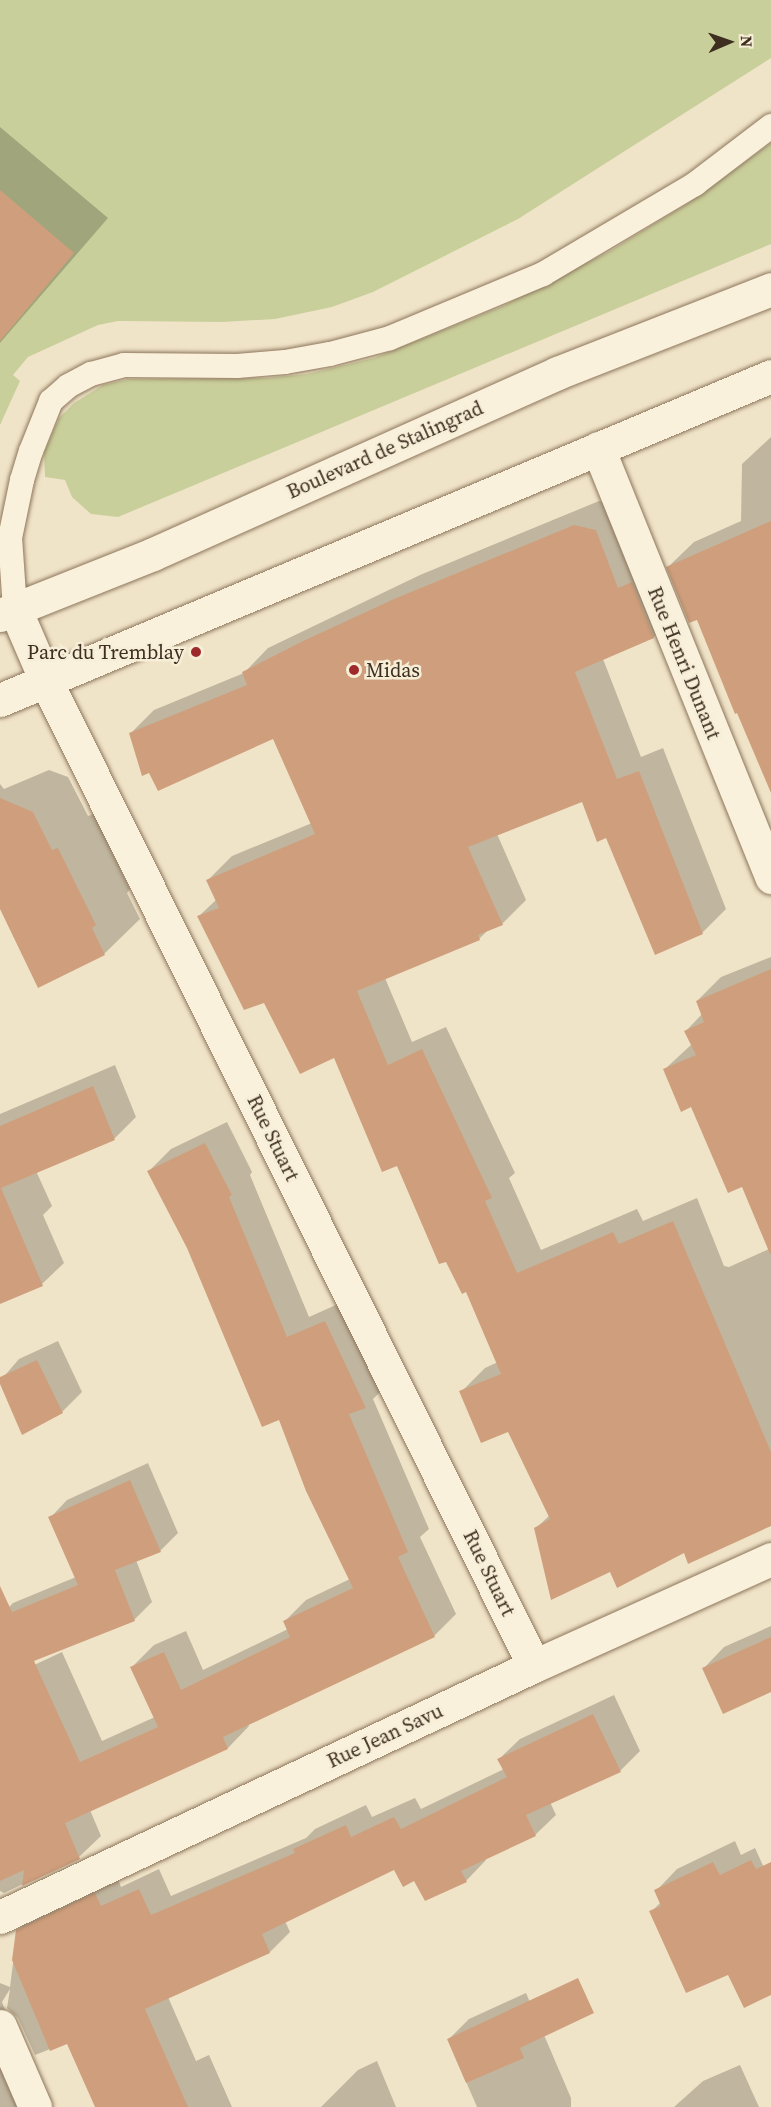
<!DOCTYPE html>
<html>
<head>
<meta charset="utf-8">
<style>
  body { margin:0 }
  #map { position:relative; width:771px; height:2107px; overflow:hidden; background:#f0e4c8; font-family:"Source Serif 4",serif }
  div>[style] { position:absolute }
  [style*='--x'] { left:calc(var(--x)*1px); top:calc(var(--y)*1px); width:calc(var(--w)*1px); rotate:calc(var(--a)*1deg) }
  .green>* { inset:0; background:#c9cf9b }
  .shadow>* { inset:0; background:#0003 }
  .building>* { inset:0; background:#cf9f7d }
  .roads { filter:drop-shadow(0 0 2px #8d765c) drop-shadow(0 0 2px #8d765c) }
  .service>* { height:24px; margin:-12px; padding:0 12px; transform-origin:12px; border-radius:12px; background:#faf1dc }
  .minor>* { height:33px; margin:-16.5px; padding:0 16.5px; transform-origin:16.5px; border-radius:16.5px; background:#faf1dc }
  .secondary>* { height:33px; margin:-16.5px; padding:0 16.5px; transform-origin:16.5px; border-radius:16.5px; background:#faf1dc }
  .dots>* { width:16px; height:16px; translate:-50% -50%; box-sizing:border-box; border:3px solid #f7eed8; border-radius:50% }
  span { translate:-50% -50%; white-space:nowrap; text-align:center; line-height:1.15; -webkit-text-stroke:5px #f7eed8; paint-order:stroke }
  .street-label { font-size:20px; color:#3d2e20 }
  .poi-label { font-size:20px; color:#3d2e20 }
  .right { translate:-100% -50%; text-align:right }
  .left { translate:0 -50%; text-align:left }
  .north { position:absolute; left:699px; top:12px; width:60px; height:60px; -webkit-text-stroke:4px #f7eed8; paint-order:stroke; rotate:88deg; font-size:16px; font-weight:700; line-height:24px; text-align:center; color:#3d2e20 }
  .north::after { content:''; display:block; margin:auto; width:21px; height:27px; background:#3d2e20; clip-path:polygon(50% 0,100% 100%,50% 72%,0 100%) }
</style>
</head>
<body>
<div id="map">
  <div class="green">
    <div style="clip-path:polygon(0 0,771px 0,771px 58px,518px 219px,373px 292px,332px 307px,275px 319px,222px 322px,118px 321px,98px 325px,28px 357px,13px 375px,20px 381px,0 425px)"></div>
    <div style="clip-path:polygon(771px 143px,771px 244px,118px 517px,91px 514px,72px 497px,65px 480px,45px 477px,44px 452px,59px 418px,74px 403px,103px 385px,129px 379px,267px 378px,307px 374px,374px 358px,503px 306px,610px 251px,690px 202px)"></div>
  </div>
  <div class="shadow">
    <div style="clip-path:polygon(0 127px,108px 218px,0 343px)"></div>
    <div style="clip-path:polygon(771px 437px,771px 769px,697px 618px,668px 567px,694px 542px,741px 521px,742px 464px)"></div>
    <div style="clip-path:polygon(599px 501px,619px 506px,677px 613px,654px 637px,603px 659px,641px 757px,663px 748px,726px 909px,702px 933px,607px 836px,583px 800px,497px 834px,526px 900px,502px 924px,489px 929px,479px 939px,385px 978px,412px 1042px,446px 1027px,515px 1173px,509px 1178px,541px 1250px,637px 1209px,643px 1221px,697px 1198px,724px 1266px,729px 1267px,769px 1249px,743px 1185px,692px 1105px,665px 1069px,692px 1044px,686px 1031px,702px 1014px,697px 1001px,721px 977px,771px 957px,771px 1524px,685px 1551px,610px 1570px,536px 1528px,550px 1515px,509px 1430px,461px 1392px,485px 1368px,498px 1362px,467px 1289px,335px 1056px,199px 916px,217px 899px,208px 880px,232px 856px,312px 823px,274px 737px,130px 734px,154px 710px,244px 673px,268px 648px,420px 575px)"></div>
    <div style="clip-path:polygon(49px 770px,68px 777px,88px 816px,94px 814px,130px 889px,127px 893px,140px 919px,104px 954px,0 905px,0 784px,4px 789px)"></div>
    <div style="clip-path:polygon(115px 1065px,136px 1117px,114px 1139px,36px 1171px,52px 1206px,43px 1215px,64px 1263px,42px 1284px,0 1280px,0 1114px)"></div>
    <div style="clip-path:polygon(227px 1122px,252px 1172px,250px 1175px,309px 1317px,347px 1300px,387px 1385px,373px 1399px,429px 1529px,420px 1537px,456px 1614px,434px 1636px,248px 1723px,249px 1726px,228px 1748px,90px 1810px,101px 1836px,79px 1857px,4px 1893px,0 1891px,0 1681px,62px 1652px,102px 1741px,155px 1717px,132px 1667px,154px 1645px,186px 1631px,203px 1670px,288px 1629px,284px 1622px,306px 1600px,350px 1579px,280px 1418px,149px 1171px,171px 1149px)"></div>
    <div style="clip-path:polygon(58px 1341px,82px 1392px,62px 1412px,0 1381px,19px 1359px)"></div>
    <div style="clip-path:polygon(148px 1463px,178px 1533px,160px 1551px,136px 1560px,152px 1602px,134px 1620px,0 1631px,0 1616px,13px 1603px,76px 1577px,50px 1518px,67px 1500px)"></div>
    <div style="clip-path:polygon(771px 1626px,771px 1690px,704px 1668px,724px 1647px)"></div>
    <div style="clip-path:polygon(614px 1695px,640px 1751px,620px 1771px,550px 1802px,556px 1815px,535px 1835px,485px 1858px,486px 1860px,466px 1881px,415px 1879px,395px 1868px,285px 1921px,290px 1932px,270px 1952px,168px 1997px,196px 2061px,209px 2055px,232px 2107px,97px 2107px,68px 2042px,35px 2055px,18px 2018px,7px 2008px,10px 1989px,2px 2002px,20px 2048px,17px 2107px,0 2107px,0 1983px,10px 1987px,17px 1931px,38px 1910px,116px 1874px,121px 1887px,159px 1869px,171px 1896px,306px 1838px,315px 1829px,366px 1805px,372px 1817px,415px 1798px,421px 1809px,504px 1769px,499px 1759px,520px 1739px)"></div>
    <div style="clip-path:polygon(735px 1841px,741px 1855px,755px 1848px,771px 1883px,771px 1942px,651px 1912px,661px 1902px,656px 1891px,677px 1869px)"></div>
    <div style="clip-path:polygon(526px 1993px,571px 2098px,571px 2107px,477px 2107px,448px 2040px,469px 2019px)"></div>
    <div style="clip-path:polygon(377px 2061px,396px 2107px,321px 2107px,358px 2070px)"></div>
    <div style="clip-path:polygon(740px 2065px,759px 2107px,674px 2107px,703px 2081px)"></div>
  </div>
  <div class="building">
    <div style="clip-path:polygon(0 190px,74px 253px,0 341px)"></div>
    <div style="clip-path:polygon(771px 521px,771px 793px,737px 713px,735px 714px,697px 620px,689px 623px,666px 567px)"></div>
    <div style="clip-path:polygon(574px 525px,596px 530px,618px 588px,632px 582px,654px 638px,575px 672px,617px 779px,639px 771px,703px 934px,655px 955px,606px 838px,597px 842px,582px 802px,468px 847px,503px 925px,478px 935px,480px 940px,357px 991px,388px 1065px,422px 1049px,492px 1198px,485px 1201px,517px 1273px,613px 1232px,619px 1244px,673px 1221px,771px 1452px,771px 1526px,688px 1564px,684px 1553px,617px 1588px,610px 1572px,551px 1600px,534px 1528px,550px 1519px,508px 1432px,481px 1443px,459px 1391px,501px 1374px,466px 1292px,462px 1294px,446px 1262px,439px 1264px,397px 1166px,382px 1172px,334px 1058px,300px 1074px,264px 1003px,244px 1010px,197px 916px,219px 908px,206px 880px,315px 834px,273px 739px,158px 791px,149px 773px,142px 776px,129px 733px,247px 685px,242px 672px,301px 642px,394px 599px)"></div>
    <div style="clip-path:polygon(0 798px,33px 812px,52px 850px,58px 848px,96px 925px,92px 928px,105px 955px,38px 988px,0 909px)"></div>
    <div style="clip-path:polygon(771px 969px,771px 1254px,770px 1254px,742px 1187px,728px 1193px,691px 1107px,681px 1112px,663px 1069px,696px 1055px,684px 1031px,704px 1022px,696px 1001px)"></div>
    <div style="clip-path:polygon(93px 1086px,115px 1140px,1px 1188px,43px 1286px,0 1304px,0 1126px)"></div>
    <div style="clip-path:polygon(205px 1143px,232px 1195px,229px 1197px,287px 1337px,325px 1321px,366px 1408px,349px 1414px,408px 1552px,398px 1557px,435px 1637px,223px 1737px,228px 1749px,65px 1823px,80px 1859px,22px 1886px,24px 1870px,0 1881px,0 1586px,12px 1612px,78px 1585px,48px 1517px,130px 1480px,161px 1552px,115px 1570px,135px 1621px,34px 1661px,80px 1762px,158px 1727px,130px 1667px,164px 1652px,181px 1690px,290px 1637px,283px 1621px,353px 1588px,306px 1491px,279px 1420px,262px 1427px,187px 1248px,147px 1171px)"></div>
    <div style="clip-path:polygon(37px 1360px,63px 1413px,22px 1435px,0 1384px,0 1377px)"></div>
    <div style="clip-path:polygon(771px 1637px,771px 1692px,723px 1714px,702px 1668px)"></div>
    <div style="clip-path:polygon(593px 1714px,621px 1772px,526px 1815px,536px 1836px,461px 1871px,467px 1882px,425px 1901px,414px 1881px,403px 1887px,394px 1870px,262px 1934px,270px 1953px,145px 2009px,188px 2107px,95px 2107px,67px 2044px,50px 2051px,12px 1960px,16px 1930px,95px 1893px,101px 1906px,139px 1889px,151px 1915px,295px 1853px,293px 1849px,346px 1825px,351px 1837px,394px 1817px,401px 1829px,507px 1777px,497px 1759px)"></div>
    <div style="clip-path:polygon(751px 1860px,756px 1869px,771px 1862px,771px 1995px,744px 2008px,728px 1975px,686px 1993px,649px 1911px,661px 1906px,654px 1890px,713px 1862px,720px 1875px)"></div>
    <div style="clip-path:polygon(578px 1978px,594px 2013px,520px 2048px,524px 2058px,466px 2083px,447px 2039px)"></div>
  </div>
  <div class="roads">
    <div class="service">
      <div style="--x:15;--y:609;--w:71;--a:-94"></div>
      <div style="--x:10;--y:538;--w:59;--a:-78.3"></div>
      <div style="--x:22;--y:480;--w:30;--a:-73"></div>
      <div style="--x:31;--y:451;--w:54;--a:-68.2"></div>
      <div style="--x:51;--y:401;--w:23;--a:-41"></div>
      <div style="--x:68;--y:386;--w:26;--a:-28"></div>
      <div style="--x:91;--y:374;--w:34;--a:-15"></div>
      <div style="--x:124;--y:365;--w:113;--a:0.5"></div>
      <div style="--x:237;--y:366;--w:48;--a:-4.8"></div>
      <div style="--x:285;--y:362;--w:46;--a:-10.1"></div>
      <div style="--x:330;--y:354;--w:62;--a:-14.9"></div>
      <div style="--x:390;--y:338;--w:166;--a:-22.7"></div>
      <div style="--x:543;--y:274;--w:177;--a:-30.6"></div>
      <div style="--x:695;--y:184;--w:96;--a:-37.3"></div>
    </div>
    <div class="minor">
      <div style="--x:598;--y:448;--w:463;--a:68"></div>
      <div style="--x:15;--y:609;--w:78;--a:66.7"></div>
      <div style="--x:46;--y:681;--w:1099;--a:63.64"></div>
      <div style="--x:0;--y:1917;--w:590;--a:-25.18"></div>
      <div style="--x:534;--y:1666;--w:260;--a:-24.3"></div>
      <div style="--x:0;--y:2026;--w:88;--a:66.6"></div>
    </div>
    <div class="secondary">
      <div style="--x:0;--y:615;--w:165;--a:-21.7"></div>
      <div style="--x:153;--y:554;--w:443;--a:-24.1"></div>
      <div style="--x:557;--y:373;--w:230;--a:-21.4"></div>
      <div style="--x:0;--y:700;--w:836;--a:-22.79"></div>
    </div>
  </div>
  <div class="dots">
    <div style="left:196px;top:652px;background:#9e2a2b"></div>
    <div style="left:354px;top:670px;background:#9e2a2b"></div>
  </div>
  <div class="street-label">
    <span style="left:385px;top:450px;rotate:-24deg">Boulevard de Stalingrad</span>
    <span style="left:684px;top:663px;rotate:68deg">Rue Henri Dunant</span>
    <span style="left:273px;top:1138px;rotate:64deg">Rue Stuart</span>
    <span style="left:489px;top:1573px;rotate:64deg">Rue Stuart</span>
    <span style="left:385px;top:1736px;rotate:-25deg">Rue Jean Savu</span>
  </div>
  <div class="poi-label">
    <span class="right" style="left:184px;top:652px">Parc du Tremblay</span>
    <span class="left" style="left:366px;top:670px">Midas</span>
  </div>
  <div class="north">N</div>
</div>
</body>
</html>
